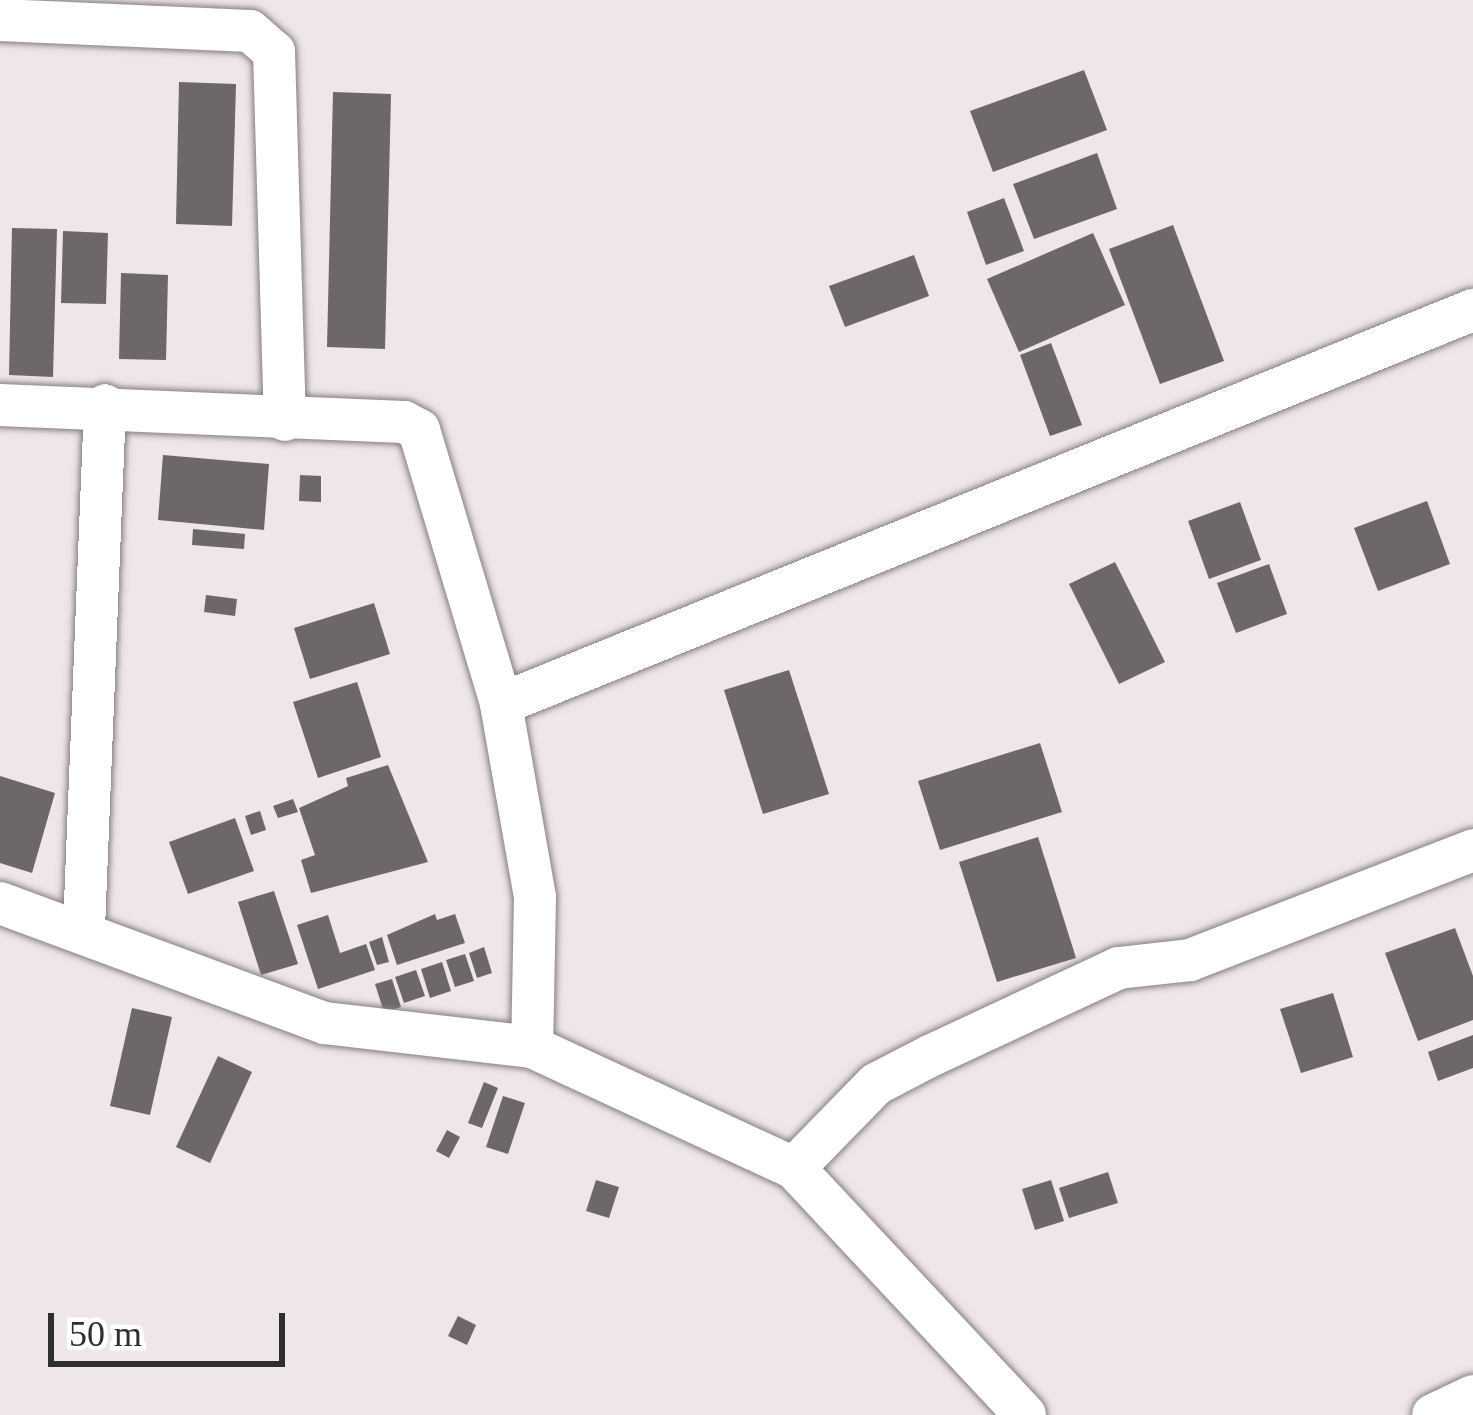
<!DOCTYPE html>
<html>
<head>
<meta charset="utf-8">
<style>
  body { margin:0 }
  #map { position:relative; width:1473px; height:1415px; overflow:hidden; background:#eee6e9; font-family:"Times New Roman",serif }
  div>[style] { position:absolute }
  [style*='--x'] { left:calc(var(--x)*1px); top:calc(var(--y)*1px); width:calc(var(--w)*1px); rotate:calc(var(--a)*1deg) }
  .building>* { inset:0; background:#6e6769 }
  .roads { filter:drop-shadow(0 0 3px #867f81) drop-shadow(0 0 3px #867f81) }
  .minor>* { height:42px; margin:-21px; padding:0 21px; transform-origin:21px; border-radius:21px; background:#fff }
  span { translate:-50% -50%; white-space:nowrap; text-align:center; line-height:1.15; -webkit-text-stroke:12px #fff; paint-order:stroke }
  .scale { position:absolute; left:48px; top:1313px; width:237px; height:54px; box-sizing:border-box; border:6px solid #312e2f; border-top:0; padding-left:15px; font-size:36px; line-height:42px; white-space:nowrap; color:#312e2f; -webkit-text-stroke:9px #fff; paint-order:stroke }
</style>
</head>
<body>
<div id="map">
  <div class="building">
    <div style="clip-path:polygon(1084px 70px,1107px 130px,993px 172px,970px 111px)"></div>
    <div style="clip-path:polygon(179px 82px,236px 84px,232px 226px,176px 224px)"></div>
    <div style="clip-path:polygon(333px 92px,391px 94px,385px 349px,327px 347px)"></div>
    <div style="clip-path:polygon(1097px 153px,1117px 209px,1034px 239px,1013px 184px)"></div>
    <div style="clip-path:polygon(1004px 198px,1024px 251px,986px 265px,967px 212px)"></div>
    <div style="clip-path:polygon(1173px 225px,1224px 361px,1160px 384px,1109px 249px)"></div>
    <div style="clip-path:polygon(12px 228px,57px 229px,53px 377px,9px 375px)"></div>
    <div style="clip-path:polygon(63px 231px,108px 233px,106px 304px,61px 303px)"></div>
    <div style="clip-path:polygon(1093px 233px,1125px 305px,1019px 352px,987px 279px)"></div>
    <div style="clip-path:polygon(914px 255px,929px 296px,845px 327px,829px 286px)"></div>
    <div style="clip-path:polygon(121px 273px,168px 275px,166px 360px,119px 359px)"></div>
    <div style="clip-path:polygon(1051px 343px,1082px 425px,1050px 436px,1020px 355px)"></div>
    <div style="clip-path:polygon(163px 455px,269px 464px,264px 530px,158px 520px)"></div>
    <div style="clip-path:polygon(300px 475px,321px 476px,321px 502px,299px 501px)"></div>
    <div style="clip-path:polygon(1427px 501px,1450px 564px,1378px 591px,1354px 528px)"></div>
    <div style="clip-path:polygon(1240px 502px,1261px 560px,1209px 579px,1188px 521px)"></div>
    <div style="clip-path:polygon(193px 529px,245px 534px,244px 549px,192px 545px)"></div>
    <div style="clip-path:polygon(1115px 562px,1165px 662px,1119px 684px,1069px 584px)"></div>
    <div style="clip-path:polygon(1269px 564px,1287px 614px,1236px 633px,1217px 583px)"></div>
    <div style="clip-path:polygon(206px 595px,237px 599px,235px 616px,204px 612px)"></div>
    <div style="clip-path:polygon(374px 603px,390px 654px,310px 679px,294px 628px)"></div>
    <div style="clip-path:polygon(789px 670px,829px 794px,763px 814px,724px 690px)"></div>
    <div style="clip-path:polygon(357px 682px,381px 757px,318px 778px,293px 702px)"></div>
    <div style="clip-path:polygon(1040px 743px,1062px 812px,940px 850px,918px 781px)"></div>
    <div style="clip-path:polygon(388px 765px,428px 862px,311px 893px,301px 860px,315px 855px,299px 808px,348px 786px,346px 778px)"></div>
    <div style="clip-path:polygon(0 776px,55px 793px,32px 873px,0 863px)"></div>
    <div style="clip-path:polygon(293px 799px,298px 812px,278px 818px,273px 806px)"></div>
    <div style="clip-path:polygon(260px 811px,266px 830px,251px 835px,245px 816px)"></div>
    <div style="clip-path:polygon(235px 818px,254px 871px,188px 894px,169px 842px)"></div>
    <div style="clip-path:polygon(1038px 837px,1076px 958px,997px 982px,959px 862px)"></div>
    <div style="clip-path:polygon(274px 891px,298px 964px,261px 975px,238px 902px)"></div>
    <div style="clip-path:polygon(435px 914px,437px 920px,455px 914px,465px 943px,397px 965px,387px 935px)"></div>
    <div style="clip-path:polygon(328px 915px,340px 953px,366px 944px,375px 970px,318px 989px,297px 925px)"></div>
    <div style="clip-path:polygon(1455px 928px,1473px 976px,1473px 1020px,1418px 1041px,1385px 953px)"></div>
    <div style="clip-path:polygon(382px 937px,389px 962px,377px 965px,369px 942px)"></div>
    <div style="clip-path:polygon(484px 947px,492px 973px,477px 978px,469px 953px)"></div>
    <div style="clip-path:polygon(465px 954px,474px 981px,455px 987px,446px 960px)"></div>
    <div style="clip-path:polygon(442px 962px,451px 991px,430px 998px,421px 969px)"></div>
    <div style="clip-path:polygon(416px 970px,425px 996px,404px 1003px,395px 977px)"></div>
    <div style="clip-path:polygon(392px 979px,401px 1007px,384px 1012px,375px 984px)"></div>
    <div style="clip-path:polygon(1333px 993px,1353px 1057px,1301px 1073px,1280px 1009px)"></div>
    <div style="clip-path:polygon(132px 1008px,172px 1017px,150px 1115px,110px 1106px)"></div>
    <div style="clip-path:polygon(1473px 1035px,1473px 1068px,1438px 1081px,1428px 1052px)"></div>
    <div style="clip-path:polygon(218px 1056px,252px 1072px,210px 1163px,176px 1147px)"></div>
    <div style="clip-path:polygon(484px 1082px,498px 1088px,482px 1128px,468px 1123px)"></div>
    <div style="clip-path:polygon(503px 1096px,525px 1103px,508px 1154px,486px 1147px)"></div>
    <div style="clip-path:polygon(447px 1130px,460px 1137px,449px 1158px,436px 1151px)"></div>
    <div style="clip-path:polygon(1108px 1172px,1118px 1203px,1069px 1218px,1059px 1188px)"></div>
    <div style="clip-path:polygon(596px 1180px,619px 1187px,609px 1218px,586px 1211px)"></div>
    <div style="clip-path:polygon(1051px 1180px,1064px 1221px,1035px 1230px,1022px 1189px)"></div>
    <div style="clip-path:polygon(458px 1316px,476px 1325px,467px 1345px,448px 1336px)"></div>
  </div>
  <div class="roads">
    <div class="minor">
      <div style="--x:0;--y:20;--w:250;--a:2.5"></div>
      <div style="--x:250;--y:31;--w:32;--a:41"></div>
      <div style="--x:274;--y:52;--w:368;--a:88.3"></div>
      <div style="--x:0;--y:405;--w:404;--a:2.4"></div>
      <div style="--x:404;--y:422;--w:17;--a:28"></div>
      <div style="--x:419;--y:430;--w:286;--a:73.3"></div>
      <div style="--x:501;--y:704;--w:196;--a:80"></div>
      <div style="--x:535;--y:897;--w:150;--a:91.1"></div>
      <div style="--x:532;--y:1047;--w:289;--a:24.8"></div>
      <div style="--x:794;--y:1168;--w:338;--a:46.9"></div>
      <div style="--x:501;--y:704;--w:1049;--a:-22.07"></div>
      <div style="--x:0;--y:903;--w:346;--a:20.3"></div>
      <div style="--x:325;--y:1023;--w:208;--a:6.6"></div>
      <div style="--x:84;--y:928;--w:523;--a:-87.7"></div>
      <div style="--x:794;--y:1168;--w:117;--a:-45.7"></div>
      <div style="--x:876;--y:1084;--w:61;--a:-27.4"></div>
      <div style="--x:930;--y:1056;--w:208;--a:-25"></div>
      <div style="--x:1119;--y:968;--w:71;--a:-6.4"></div>
      <div style="--x:1190;--y:960;--w:304;--a:-21.2"></div>
      <div style="--x:1433;--y:1415;--w:44;--a:-25.4"></div>
    </div>
  </div>
  <div class="scale">50 m</div>
</div>
</body>
</html>
